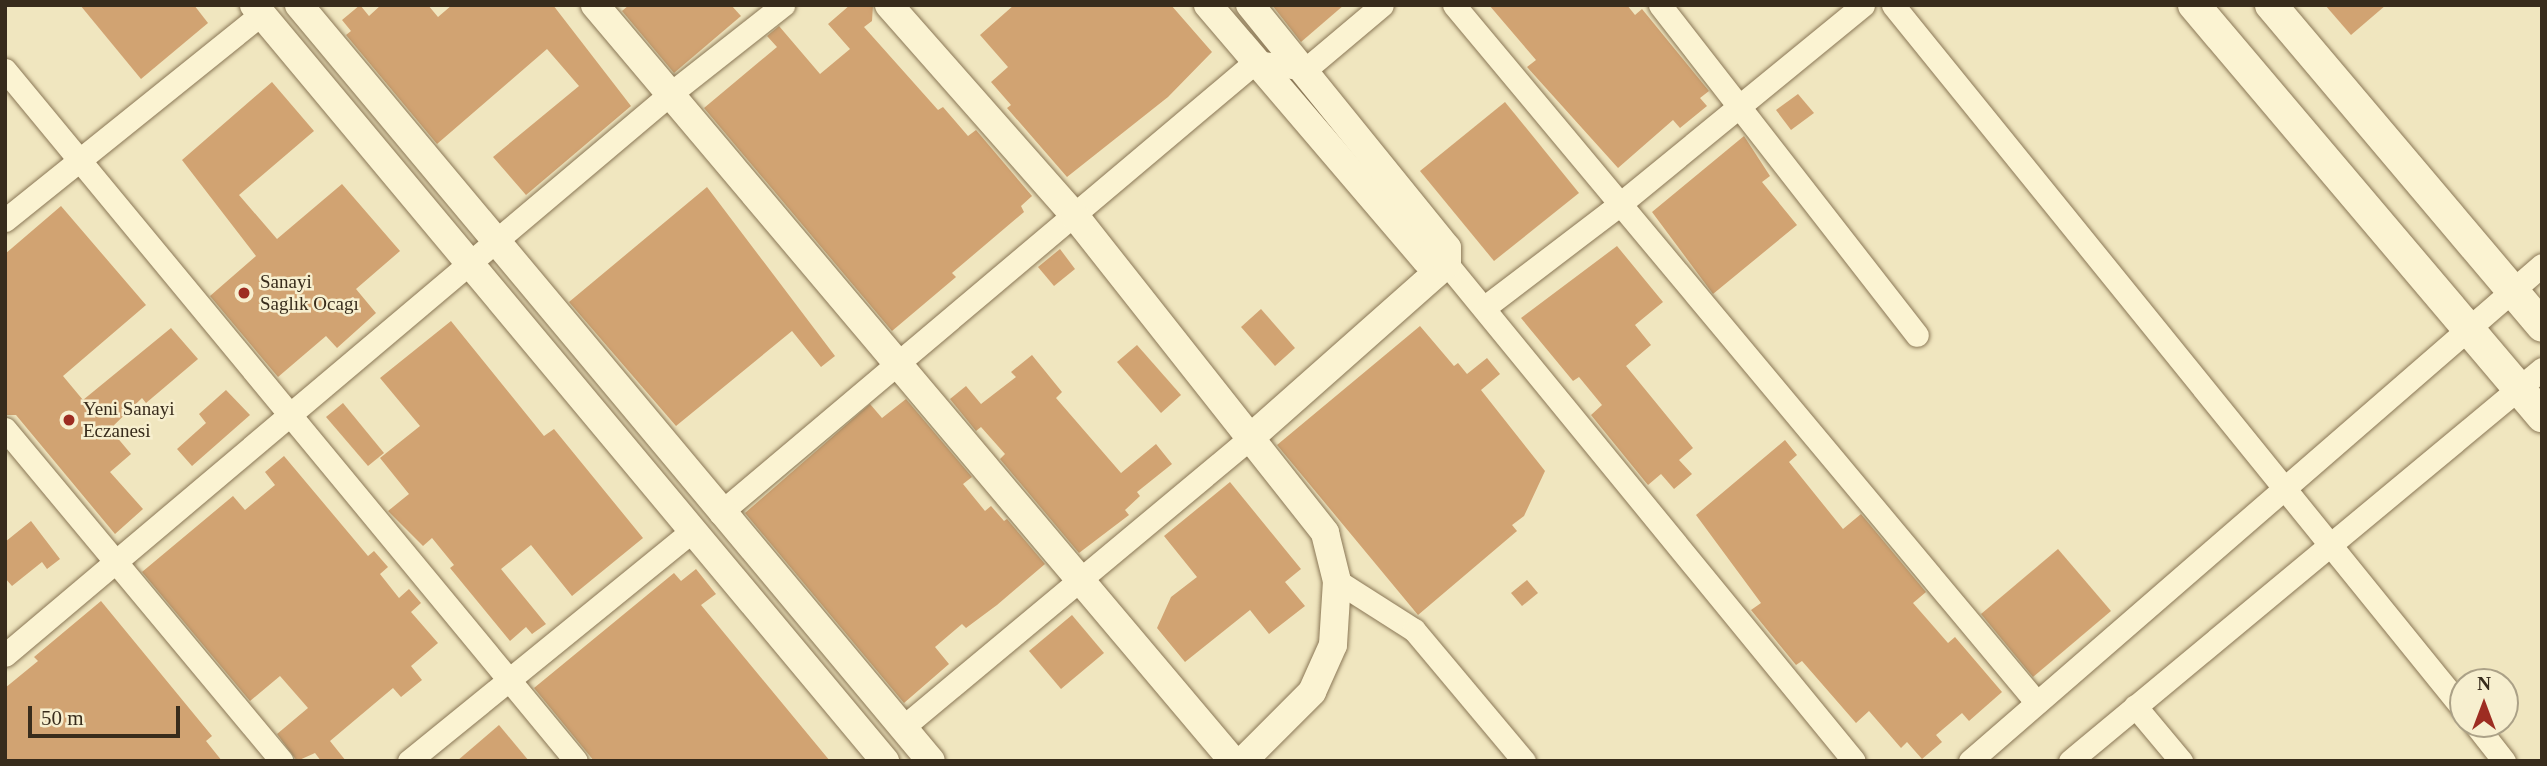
<!DOCTYPE html>
<html>
<head>
<meta charset="utf-8">
<style>
  body { margin:0 }
  #map { position:relative; width:2547px; height:766px; overflow:hidden; background:#f0e6bf; font-family:"Times New Roman",serif }
  div>[style] { position:absolute }
  [style*='--x'] { left:calc(var(--x)*1px); top:calc(var(--y)*1px); width:calc(var(--w)*1px); rotate:calc(var(--a)*1deg) }
  .building>* { inset:0; background:#d1a372 }
  .roads { filter:drop-shadow(0 0 2px #8a7756) drop-shadow(0 0 2px #8a7756) }
  .minor>* { height:23px; margin:-11.5px; padding:0 11.5px; transform-origin:11.5px; border-radius:11.5px; background:#fbf3d2 }
  .tertiary>* { height:28px; margin:-14px; padding:0 14px; transform-origin:14px; border-radius:14px; background:#fbf3d2 }
  .secondary>* { height:32px; margin:-16px; padding:0 16px; transform-origin:16px; border-radius:16px; background:#fbf3d2 }
  .dots>* { width:19px; height:19px; translate:-50% -50%; box-sizing:border-box; border:4px solid #f7efcf; border-radius:50% }
  span { translate:-50% -50%; white-space:nowrap; text-align:center; line-height:1.15; -webkit-text-stroke:5px #f7efcf; paint-order:stroke }
  .poi-label { font-size:19px; color:#382c1c }
  .left { translate:0 -50%; text-align:left }
  .frame { position:absolute; inset:0; border:7px solid #382c1c; pointer-events:none }
  .north { position:absolute; left:2449px; top:668px; width:70px; height:70px; box-sizing:border-box; background:#f7efcf; border:2px solid #aba187; border-radius:50%; rotate:0deg; font-size:19px; font-weight:700; line-height:28px; text-align:center; color:#382c1c }
  .north::after { content:''; display:block; margin:auto; width:24px; height:32px; background:#9d2d22; clip-path:polygon(50% 0,100% 100%,50% 72%,0 100%) }
  .scale { position:absolute; left:28px; top:706px; width:152px; height:32px; box-sizing:border-box; border:4px solid #382c1c; border-top:0; padding-left:9px; font-size:21px; line-height:24px; white-space:nowrap; color:#382c1c; -webkit-text-stroke:5px #f7efcf; paint-order:stroke }
</style>
</head>
<body>
<div id="map">
  <div class="building">
    <div style="clip-path:polygon(80px 5px,194px 5px,208px 23px,141px 79px)"></div>
    <div style="clip-path:polygon(360px 5px,369px 16px,381px 5px,428px 5px,438px 17px,452px 5px,553px 5px,631px 106px,526px 195px,493px 157px,579px 86px,547px 49px,437px 144px,346px 35px,351px 31px,342px 20px)"></div>
    <div style="clip-path:polygon(629px 5px,731px 5px,741px 16px,674px 73px,622px 11px)"></div>
    <div style="clip-path:polygon(850px 5px,873px 5px,872px 21px,864px 27px,938px 110px,943px 107px,968px 136px,976px 130px,1032px 196px,1021px 206px,1024px 212px,952px 273px,956px 277px,892px 331px,704px 108px,777px 47px,767px 36px,779px 26px,820px 74px,850px 49px,828px 24px)"></div>
    <div style="clip-path:polygon(1014px 5px,1171px 5px,1212px 52px,1168px 97px,1067px 177px,1007px 108px,1011px 105px,991px 82px,1008px 67px,980px 35px)"></div>
    <div style="clip-path:polygon(1272px 5px,1344px 5px,1301px 42px)"></div>
    <div style="clip-path:polygon(1489px 5px,1627px 5px,1635px 15px,1642px 9px,1709px 91px,1700px 98px,1707px 106px,1680px 128px,1673px 120px,1618px 168px,1527px 67px,1536px 60px)"></div>
    <div style="clip-path:polygon(2325px 5px,2386px 5px,2351px 35px)"></div>
    <div style="clip-path:polygon(272px 82px,314px 131px,239px 195px,277px 239px,342px 184px,400px 251px,356px 289px,376px 313px,337px 348px,326px 336px,278px 377px,210px 296px,256px 256px,182px 160px)"></div>
    <div style="clip-path:polygon(1798px 94px,1814px 113px,1791px 130px,1776px 110px)"></div>
    <div style="clip-path:polygon(1505px 102px,1579px 193px,1494px 261px,1420px 171px)"></div>
    <div style="clip-path:polygon(1744px 136px,1770px 176px,1762px 182px,1797px 225px,1713px 294px,1652px 212px)"></div>
    <div style="clip-path:polygon(707px 187px,835px 356px,821px 367px,792px 331px,676px 426px,569px 302px)"></div>
    <div style="clip-path:polygon(61px 206px,146px 305px,63px 376px,83px 400px,171px 328px,198px 359px,146px 403px,142px 398px,110px 429px,131px 454px,110px 472px,143px 509px,115px 534px,16px 415px,5px 415px,5px 254px)"></div>
    <div style="clip-path:polygon(1617px 246px,1663px 302px,1635px 325px,1651px 345px,1626px 366px,1693px 448px,1679px 460px,1692px 474px,1674px 489px,1661px 474px,1648px 485px,1591px 415px,1602px 405px,1579px 377px,1573px 381px,1521px 318px)"></div>
    <div style="clip-path:polygon(1060px 249px,1075px 269px,1054px 286px,1038px 267px)"></div>
    <div style="clip-path:polygon(1261px 309px,1295px 348px,1275px 366px,1241px 327px)"></div>
    <div style="clip-path:polygon(451px 321px,544px 436px,554px 429px,643px 538px,572px 596px,531px 545px,501px 569px,546px 624px,532px 634px,526px 627px,510px 641px,450px 568px,454px 565px,432px 538px,423px 546px,388px 511px,409px 494px,380px 458px,420px 426px,380px 378px)"></div>
    <div style="clip-path:polygon(1420px 326px,1454px 366px,1458px 363px,1467px 374px,1487px 358px,1500px 374px,1481px 390px,1545px 471px,1524px 516px,1512px 525px,1517px 531px,1418px 615px,1277px 445px)"></div>
    <div style="clip-path:polygon(1137px 345px,1181px 395px,1161px 413px,1117px 362px)"></div>
    <div style="clip-path:polygon(1032px 355px,1062px 392px,1056px 398px,1121px 473px,1156px 444px,1172px 464px,1137px 492px,1140px 496px,1125px 510px,1129px 515px,1079px 553px,1000px 459px,1005px 454px,981px 427px,976px 431px,950px 399px,966px 386px,981px 404px,1016px 377px,1011px 372px)"></div>
    <div style="clip-path:polygon(226px 390px,250px 415px,192px 466px,177px 449px,206px 423px,199px 414px)"></div>
    <div style="clip-path:polygon(906px 399px,972px 477px,963px 484px,985px 511px,991px 506px,1004px 521px,1007px 519px,1045px 564px,997px 605px,966px 628px,962px 624px,935px 647px,949px 664px,904px 703px,745px 513px,870px 404px,882px 418px)"></div>
    <div style="clip-path:polygon(343px 403px,384px 453px,368px 466px,326px 417px)"></div>
    <div style="clip-path:polygon(1785px 440px,1797px 455px,1789px 462px,1843px 529px,1861px 514px,1926px 592px,1913px 603px,1948px 643px,1955px 637px,2002px 692px,1969px 721px,1962px 713px,1936px 735px,1942px 742px,1922px 759px,1907px 742px,1901px 748px,1869px 711px,1856px 723px,1802px 661px,1796px 665px,1751px 610px,1761px 603px,1696px 515px)"></div>
    <div style="clip-path:polygon(284px 456px,368px 556px,374px 551px,388px 567px,380px 574px,399px 598px,409px 589px,421px 603px,411px 612px,438px 643px,411px 666px,422px 680px,401px 697px,393px 688px,330px 741px,346px 761px,321px 761px,315px 753px,297px 761px,277px 734px,308px 708px,280px 676px,250px 701px,142px 572px,233px 496px,245px 510px,275px 485px,265px 472px)"></div>
    <div style="clip-path:polygon(1230px 482px,1301px 569px,1285px 582px,1305px 606px,1269px 634px,1250px 610px,1185px 662px,1157px 628px,1171px 597px,1197px 577px,1164px 536px)"></div>
    <div style="clip-path:polygon(31px 521px,60px 559px,47px 569px,42px 562px,12px 586px,5px 578px,5px 542px)"></div>
    <div style="clip-path:polygon(2058px 549px,2111px 611px,2033px 677px,1981px 614px)"></div>
    <div style="clip-path:polygon(696px 569px,716px 594px,701px 605px,830px 761px,594px 761px,534px 688px,674px 573px,681px 581px)"></div>
    <div style="clip-path:polygon(1527px 580px,1538px 593px,1522px 606px,1511px 593px)"></div>
    <div style="clip-path:polygon(101px 601px,212px 736px,206px 741px,222px 761px,5px 761px,5px 688px,38px 661px,34px 657px)"></div>
    <div style="clip-path:polygon(1072px 615px,1104px 653px,1061px 689px,1029px 651px)"></div>
    <div style="clip-path:polygon(499px 725px,529px 761px,457px 761px)"></div>
  </div>
  <div class="roads">
    <div class="minor">
      <div style="--x:1454;--y:5;--w:909;--a:50.13"></div>
      <div style="--x:1660;--y:5;--w:418;--a:52.1"></div>
      <div style="--x:1893;--y:5;--w:906;--a:51"></div>
      <div style="--x:5;--y:70;--w:896;--a:50.43"></div>
      <div style="--x:5;--y:220;--w:329;--a:-38.8"></div>
      <div style="--x:1447;--y:264;--w:642;--a:50.69"></div>
      <div style="--x:1485;--y:307;--w:170;--a:-37.3"></div>
      <div style="--x:1620;--y:204;--w:314;--a:-39.3"></div>
      <div style="--x:5;--y:429;--w:432;--a:50.2"></div>
      <div style="--x:720;--y:513;--w:700;--a:-40.13"></div>
      <div style="--x:1255;--y:62;--w:51;--a:7.8"></div>
      <div style="--x:1306;--y:69;--w:99;--a:-40.1"></div>
      <div style="--x:1337;--y:581;--w:91;--a:32.5"></div>
      <div style="--x:1414;--y:630;--w:171;--a:50"></div>
      <div style="--x:5;--y:655;--w:870;--a:-40.15"></div>
      <div style="--x:670;--y:94;--w:144;--a:-38.2"></div>
      <div style="--x:2135;--y:706;--w:72;--a:50.1"></div>
      <div style="--x:2475;--y:724;--w:47;--a:51.9"></div>
      <div style="--x:902;--y:728;--w:452;--a:-39.8"></div>
      <div style="--x:409;--y:761;--w:367;--a:-39.1"></div>
      <div style="--x:1970;--y:761;--w:757;--a:-40.93"></div>
      <div style="--x:2070;--y:761;--w:614;--a:-39.71"></div>
    </div>
    <div class="tertiary">
      <div style="--x:254;--y:5;--w:985;--a:50.15"></div>
      <div style="--x:299;--y:5;--w:985;--a:50.11"></div>
      <div style="--x:595;--y:5;--w:989;--a:49.84"></div>
      <div style="--x:889;--y:5;--w:281;--a:48.6"></div>
      <div style="--x:1075;--y:216;--w:404;--a:51.7"></div>
      <div style="--x:1325;--y:533;--w:49;--a:76"></div>
      <div style="--x:1337;--y:581;--w:64;--a:93.6"></div>
      <div style="--x:1333;--y:645;--w:51;--a:114.1"></div>
      <div style="--x:1312;--y:692;--w:98;--a:135"></div>
      <div style="--x:1208;--y:5;--w:335;--a:49.5"></div>
      <div style="--x:1426;--y:260;--w:21;--a:11"></div>
      <div style="--x:1249;--y:439;--w:264;--a:-41.5"></div>
      <div style="--x:1447;--y:264;--w:16;--a:-90"></div>
      <div style="--x:1447;--y:248;--w:313;--a:-129"></div>
    </div>
    <div class="secondary">
      <div style="--x:2194;--y:5;--w:539;--a:49.74"></div>
      <div style="--x:2271;--y:5;--w:420;--a:49.8"></div>
    </div>
  </div>
  <div class="dots">
    <div style="left:244px;top:293px;background:#9d2d22"></div>
    <div style="left:69px;top:420px;background:#9d2d22"></div>
  </div>
  <div class="poi-label">
    <span class="left" style="left:260px;top:293px">Sanayi<br>Saglık Ocagı</span>
    <span class="left" style="left:83px;top:420px">Yeni Sanayi<br>Eczanesi</span>
  </div>
  <div class="frame"></div>
  <div class="north">N</div>
  <div class="scale">50 m</div>
</div>
</body>
</html>
